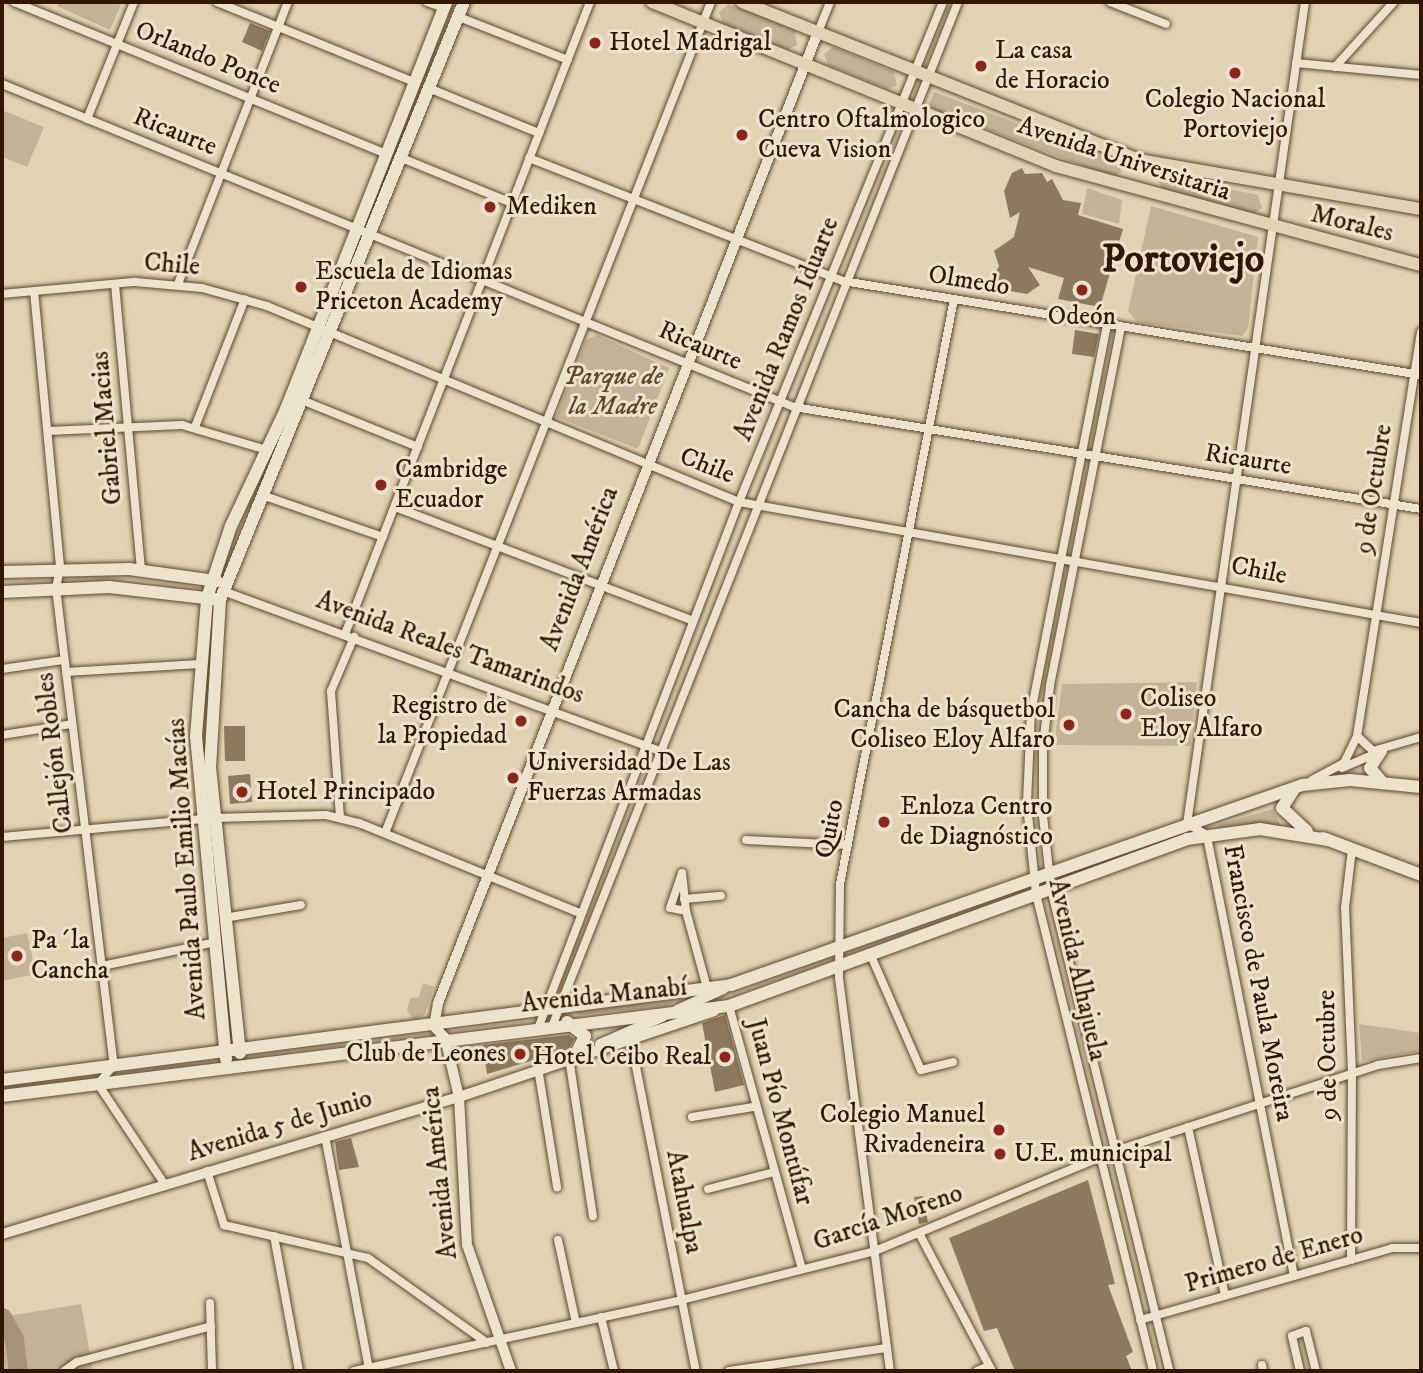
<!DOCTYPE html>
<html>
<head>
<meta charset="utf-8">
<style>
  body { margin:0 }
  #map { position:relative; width:1423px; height:1373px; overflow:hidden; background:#e1d3b2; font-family:"IM FELL DW Pica",serif }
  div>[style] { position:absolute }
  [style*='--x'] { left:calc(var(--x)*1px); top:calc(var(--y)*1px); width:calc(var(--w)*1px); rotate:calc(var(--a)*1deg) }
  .green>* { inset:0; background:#c3b394 }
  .river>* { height:19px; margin:-9.5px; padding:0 9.5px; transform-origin:9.5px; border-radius:9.5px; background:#a69375 }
  .building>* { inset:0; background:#8d795d }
  .roads { filter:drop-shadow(0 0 2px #5e462c) drop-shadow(0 0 2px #5e462c) }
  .minor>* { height:8px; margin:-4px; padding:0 4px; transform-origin:4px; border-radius:4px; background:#ece2cd }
  .tertiary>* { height:10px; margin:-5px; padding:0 5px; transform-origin:5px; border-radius:5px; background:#ece2cd }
  .secondary>* { height:12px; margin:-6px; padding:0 6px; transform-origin:6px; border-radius:6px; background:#ece2cd }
  .primary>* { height:12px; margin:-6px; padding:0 6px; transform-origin:6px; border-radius:6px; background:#e1d3b2 }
  .dots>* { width:19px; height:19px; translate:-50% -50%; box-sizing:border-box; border:4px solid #ece2cd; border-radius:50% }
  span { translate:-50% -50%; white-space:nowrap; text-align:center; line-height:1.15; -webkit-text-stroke:6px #ece2cd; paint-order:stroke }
  .poi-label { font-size:26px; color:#321700 }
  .left { translate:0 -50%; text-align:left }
  .right { translate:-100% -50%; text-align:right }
  .street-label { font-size:26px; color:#321700 }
  .park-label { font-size:26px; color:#5e462c; font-style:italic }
  .town-label { font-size:40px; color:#321700; font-weight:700 }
  .frame { position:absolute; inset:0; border:4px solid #321700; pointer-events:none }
</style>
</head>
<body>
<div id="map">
  <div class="green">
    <div style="clip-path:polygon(59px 2px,122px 2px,110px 30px,57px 6px)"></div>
    <div style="clip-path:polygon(728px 4px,795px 30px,797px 45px,787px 50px,723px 23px,719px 12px)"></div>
    <div style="clip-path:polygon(833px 47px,894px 72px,897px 86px,887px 89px,828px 65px,824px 54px)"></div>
    <div style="clip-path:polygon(934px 92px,1117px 161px,1122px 172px,1112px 177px,937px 110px,929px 105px)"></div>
    <div style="clip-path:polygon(2px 110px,44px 127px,27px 167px,2px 157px)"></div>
    <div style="clip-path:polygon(1167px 176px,1258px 195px,1262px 208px,1253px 214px,1163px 190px,1159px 182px)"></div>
    <div style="clip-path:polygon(1087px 188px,1122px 200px,1119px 224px,1082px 214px)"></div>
    <div style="clip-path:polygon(1151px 206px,1258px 237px,1248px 328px,1242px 336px,1137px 322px,1128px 311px)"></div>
    <div style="clip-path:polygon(597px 335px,669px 368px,638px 449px,556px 417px,586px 340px)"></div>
    <div style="clip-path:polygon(1197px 682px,1190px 746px,1054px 745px,1062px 684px)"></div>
    <div style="clip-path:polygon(1273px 809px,1281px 826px,1218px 827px,1219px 824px)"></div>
    <div style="clip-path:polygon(27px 933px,36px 974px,2px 981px,2px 938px)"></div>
    <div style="clip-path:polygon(423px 983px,434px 987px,425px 1014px,414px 1020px,407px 1011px,410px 998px,419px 997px)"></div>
    <div style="clip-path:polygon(676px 1000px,667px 1006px,580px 1015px,571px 1011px)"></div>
    <div style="clip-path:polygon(1359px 1024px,1421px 1033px,1421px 1051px,1362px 1061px)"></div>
    <div style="clip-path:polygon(81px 1304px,93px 1371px,2px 1371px,2px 1317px)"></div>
  </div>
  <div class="river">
    <div style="--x:2;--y:1317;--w:25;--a:61"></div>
    <div style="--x:14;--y:1339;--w:32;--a:83"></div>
  </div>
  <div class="building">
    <div style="clip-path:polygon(250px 23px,270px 31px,262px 51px,242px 42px)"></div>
    <div style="clip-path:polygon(1022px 168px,1025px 174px,1042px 173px,1047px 182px,1052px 179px,1063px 200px,1081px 203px,1078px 215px,1123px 229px,1100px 307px,1058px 299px,1064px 278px,1028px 267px,1040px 285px,1027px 294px,998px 289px,991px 280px,999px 266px,994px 251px,1014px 237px,1020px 212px,1010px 218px,1004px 191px,1012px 173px)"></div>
    <div style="clip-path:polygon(1075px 330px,1099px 334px,1094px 357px,1072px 354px)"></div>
    <div style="clip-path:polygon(224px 726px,245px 726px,245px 761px,225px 761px)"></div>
    <div style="clip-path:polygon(250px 774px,252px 802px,230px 804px,228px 776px)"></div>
    <div style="clip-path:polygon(725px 1015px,744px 1085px,715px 1092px,702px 1023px)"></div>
    <div style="clip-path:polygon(569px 1035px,574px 1039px,568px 1050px,487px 1074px,483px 1045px)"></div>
    <div style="clip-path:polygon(351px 1138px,359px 1167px,339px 1170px,335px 1142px)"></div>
    <div style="clip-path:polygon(1088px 1180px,1115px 1284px,1108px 1285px,1133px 1352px,1126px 1356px,1132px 1371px,1015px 1371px,997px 1328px,984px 1331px,949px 1238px)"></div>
    <div style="clip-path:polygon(923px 1196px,928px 1222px,919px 1224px,914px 1197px)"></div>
  </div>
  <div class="roads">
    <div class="minor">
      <div style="--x:14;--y:2;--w:403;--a:22.2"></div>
      <div style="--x:217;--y:2;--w:213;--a:22.1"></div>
      <div style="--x:427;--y:2;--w:18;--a:19"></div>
      <div style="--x:1110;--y:2;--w:60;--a:21.4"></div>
      <div style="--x:459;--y:17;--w:117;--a:21.5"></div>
      <div style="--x:818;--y:32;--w:32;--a:-68"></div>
      <div style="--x:1296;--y:63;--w:126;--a:5.5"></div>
      <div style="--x:1335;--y:67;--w:88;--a:-47.8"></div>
      <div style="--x:2;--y:84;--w:855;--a:22.19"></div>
      <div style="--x:794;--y:407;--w:635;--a:9.24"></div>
      <div style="--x:431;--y:89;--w:117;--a:22.2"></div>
      <div style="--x:87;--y:119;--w:126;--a:-68.1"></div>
      <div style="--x:529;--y:158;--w:337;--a:21.4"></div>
      <div style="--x:843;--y:281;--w:586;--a:9.24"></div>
      <div style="--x:404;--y:159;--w:117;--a:22.2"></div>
      <div style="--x:115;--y:284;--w:286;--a:84.8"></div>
      <div style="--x:178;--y:284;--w:303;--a:-68.7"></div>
      <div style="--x:34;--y:291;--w:278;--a:84.6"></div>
      <div style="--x:60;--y:568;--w:20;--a:101"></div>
      <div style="--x:56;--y:588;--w:481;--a:83.1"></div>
      <div style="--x:114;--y:1065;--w:25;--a:130"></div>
      <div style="--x:98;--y:1084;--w:121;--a:56.4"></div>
      <div style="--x:2;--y:294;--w:134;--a:-5.2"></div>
      <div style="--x:135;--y:282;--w:67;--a:5.1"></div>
      <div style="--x:202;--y:288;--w:67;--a:15.5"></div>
      <div style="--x:267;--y:306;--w:511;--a:22.55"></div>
      <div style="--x:739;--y:502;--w:693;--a:10.06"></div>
      <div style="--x:1107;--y:325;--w:393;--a:101.1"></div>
      <div style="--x:1031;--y:711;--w:93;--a:92.5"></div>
      <div style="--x:1027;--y:804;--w:90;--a:84.3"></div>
      <div style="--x:1036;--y:894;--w:491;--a:76.2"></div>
      <div style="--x:1121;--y:327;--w:366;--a:101.2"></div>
      <div style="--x:1050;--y:686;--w:60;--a:96.7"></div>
      <div style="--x:1043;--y:746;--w:70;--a:90"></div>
      <div style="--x:1043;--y:816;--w:73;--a:83.7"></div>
      <div style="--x:1051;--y:889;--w:496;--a:76.2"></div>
      <div style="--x:304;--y:401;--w:123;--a:22"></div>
      <div style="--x:195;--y:427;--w:137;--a:-68.7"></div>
      <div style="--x:48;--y:431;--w:134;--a:-2.6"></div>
      <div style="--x:182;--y:425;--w:89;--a:16.4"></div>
      <div style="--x:262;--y:495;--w:128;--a:19.1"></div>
      <div style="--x:395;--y:507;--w:319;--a:20.9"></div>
      <div style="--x:223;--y:591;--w:465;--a:20.1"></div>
      <div style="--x:345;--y:634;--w:678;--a:-68.81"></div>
      <div style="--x:2;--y:669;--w:63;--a:-8.3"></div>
      <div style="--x:66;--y:672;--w:134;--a:-3.4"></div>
      <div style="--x:2;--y:735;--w:71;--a:-8.9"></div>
      <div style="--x:1357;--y:736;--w:22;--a:43"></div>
      <div style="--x:1373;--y:751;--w:50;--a:-16.3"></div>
      <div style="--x:1342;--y:768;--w:40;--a:-23.4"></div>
      <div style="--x:1312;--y:780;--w:36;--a:-28"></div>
      <div style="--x:1344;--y:763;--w:30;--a:-64"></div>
      <div style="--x:1357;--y:736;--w:409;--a:-81"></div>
      <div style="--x:340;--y:817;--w:126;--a:-94.1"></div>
      <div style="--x:331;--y:691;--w:59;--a:-66.9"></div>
      <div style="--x:385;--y:833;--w:893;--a:-68.58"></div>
      <div style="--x:2;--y:837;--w:213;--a:-5.1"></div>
      <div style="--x:214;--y:818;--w:112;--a:-1.5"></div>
      <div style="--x:326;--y:815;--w:34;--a:14"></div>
      <div style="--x:359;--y:823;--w:239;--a:22.2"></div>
      <div style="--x:746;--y:840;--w:102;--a:2.8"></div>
      <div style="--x:684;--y:899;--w:37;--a:-5"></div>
      <div style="--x:686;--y:911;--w:16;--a:-169"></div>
      <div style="--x:670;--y:908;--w:37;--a:-71"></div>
      <div style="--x:682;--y:873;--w:38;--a:84"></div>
      <div style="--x:686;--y:911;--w:80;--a:74.7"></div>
      <div style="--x:224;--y:918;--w:78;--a:-9.6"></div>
      <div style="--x:872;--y:958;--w:122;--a:66.4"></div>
      <div style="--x:921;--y:1070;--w:33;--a:-14"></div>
      <div style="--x:102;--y:966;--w:111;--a:-11.9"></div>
      <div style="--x:729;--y:1006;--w:273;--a:74.5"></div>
      <div style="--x:553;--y:1024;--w:1099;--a:-68.38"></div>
      <div style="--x:539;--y:1026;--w:561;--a:-69.11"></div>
      <div style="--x:739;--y:502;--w:540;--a:-67.8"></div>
      <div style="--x:631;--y:1041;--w:336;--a:78.9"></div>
      <div style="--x:569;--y:1058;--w:160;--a:81.4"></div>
      <div style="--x:538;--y:1068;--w:121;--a:80.9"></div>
      <div style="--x:692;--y:1117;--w:62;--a:-9.3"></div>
      <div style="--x:1188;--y:1127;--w:172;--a:77.6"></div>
      <div style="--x:325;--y:1136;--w:236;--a:79.3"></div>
      <div style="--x:207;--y:1171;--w:57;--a:72.5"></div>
      <div style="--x:224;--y:1225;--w:148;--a:12.9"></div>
      <div style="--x:368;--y:1258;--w:146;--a:35.5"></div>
      <div style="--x:708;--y:1189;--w:68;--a:-14.4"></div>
      <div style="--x:920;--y:1235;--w:154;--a:62.1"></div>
      <div style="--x:274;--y:1236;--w:137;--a:79.5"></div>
      <div style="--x:558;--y:1240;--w:85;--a:77.8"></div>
      <div style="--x:1351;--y:1260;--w:187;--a:-89.7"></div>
      <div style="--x:1352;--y:1073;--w:165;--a:-92.4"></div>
      <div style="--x:1345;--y:908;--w:59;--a:-83.2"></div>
      <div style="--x:1294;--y:1276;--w:449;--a:-101.2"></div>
      <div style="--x:1207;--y:835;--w:23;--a:-151"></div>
      <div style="--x:1187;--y:824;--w:830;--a:-81.83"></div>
      <div style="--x:210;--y:1303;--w:68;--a:88.3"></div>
      <div style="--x:601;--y:1317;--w:56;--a:76.5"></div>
      <div style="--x:1140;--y:1320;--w:262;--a:-15.9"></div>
      <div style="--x:1392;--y:1248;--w:29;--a:0"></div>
      <div style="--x:1262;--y:1365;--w:6;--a:81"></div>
      <div style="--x:64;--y:1371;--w:16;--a:-35"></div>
      <div style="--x:77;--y:1362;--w:139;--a:-15"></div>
      <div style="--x:354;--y:1371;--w:336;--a:-12.2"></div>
      <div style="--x:682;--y:1300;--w:199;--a:-14.2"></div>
      <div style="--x:875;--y:1251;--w:260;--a:-22.6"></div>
      <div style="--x:1115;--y:1151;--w:277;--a:-18.1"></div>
      <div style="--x:1378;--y:1065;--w:44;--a:-9.2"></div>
      <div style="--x:729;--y:1371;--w:159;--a:-8.3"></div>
      <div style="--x:890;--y:1371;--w:397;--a:-97.4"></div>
      <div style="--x:839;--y:977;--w:93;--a:-89.4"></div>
      <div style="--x:840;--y:884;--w:596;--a:-78.97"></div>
      <div style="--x:977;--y:1371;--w:13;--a:-23"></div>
      <div style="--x:1300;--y:1371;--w:36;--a:-103"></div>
      <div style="--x:1292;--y:1336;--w:15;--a:-20"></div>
      <div style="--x:1306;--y:1331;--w:41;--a:76"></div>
    </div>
    <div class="tertiary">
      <div style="--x:677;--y:1010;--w:51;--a:-24.5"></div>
      <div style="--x:600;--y:1044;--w:68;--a:-23.5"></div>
      <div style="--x:2;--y:1234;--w:477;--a:-16.7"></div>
      <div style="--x:459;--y:1097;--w:269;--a:-18.6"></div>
      <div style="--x:511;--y:1371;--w:133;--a:-109.2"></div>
      <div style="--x:467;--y:1245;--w:148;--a:-93.1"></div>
      <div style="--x:459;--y:1097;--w:61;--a:-103.3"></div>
      <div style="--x:445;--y:1038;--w:16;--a:-133"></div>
      <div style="--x:434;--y:1026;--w:23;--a:-80"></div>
      <div style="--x:438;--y:1003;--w:1043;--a:-68.63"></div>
    </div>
    <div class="secondary">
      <div style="--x:2;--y:572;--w:127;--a:-1.4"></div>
      <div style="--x:129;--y:569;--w:89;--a:7.8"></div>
      <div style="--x:2;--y:592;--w:107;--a:-2.7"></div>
      <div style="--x:109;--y:587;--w:106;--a:6.5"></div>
      <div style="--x:1381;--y:751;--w:20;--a:123"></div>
      <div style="--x:1370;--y:768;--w:18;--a:49"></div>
      <div style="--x:1294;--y:789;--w:22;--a:122"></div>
      <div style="--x:1282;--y:808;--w:34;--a:43"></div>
      <div style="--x:1323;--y:838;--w:105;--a:20.7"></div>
      <div style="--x:567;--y:1022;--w:23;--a:38"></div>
      <div style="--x:585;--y:1036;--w:20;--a:117"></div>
      <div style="--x:240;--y:1053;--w:287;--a:-96"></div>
      <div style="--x:210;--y:768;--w:168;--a:-86.6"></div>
      <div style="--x:220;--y:600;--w:646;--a:-67.8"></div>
      <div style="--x:226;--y:1059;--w:324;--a:-95.3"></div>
      <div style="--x:196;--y:736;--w:138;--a:-85.4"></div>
      <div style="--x:207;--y:598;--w:76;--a:-71.6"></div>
      <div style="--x:231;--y:526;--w:129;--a:-64.8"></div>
      <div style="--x:286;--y:409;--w:437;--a:-68.5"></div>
      <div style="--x:2;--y:1080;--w:735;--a:-7.42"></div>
      <div style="--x:731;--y:985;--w:605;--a:-19.3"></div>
      <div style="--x:1302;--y:785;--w:48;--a:-5.9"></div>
      <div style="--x:1350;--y:780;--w:71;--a:5.6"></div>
      <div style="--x:2;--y:1096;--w:733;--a:-7.06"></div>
      <div style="--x:729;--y:1006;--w:487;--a:-20"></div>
      <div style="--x:1187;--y:839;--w:74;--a:-7.8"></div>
      <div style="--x:1260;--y:829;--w:69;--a:9.2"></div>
    </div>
    <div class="primary">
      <div style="--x:652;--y:2;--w:436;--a:22.1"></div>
      <div style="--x:1056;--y:166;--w:378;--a:15.2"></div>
      <div style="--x:742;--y:2;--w:427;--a:21.7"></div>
      <div style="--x:1139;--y:160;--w:286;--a:9.9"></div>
    </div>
  </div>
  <div class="dots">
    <div style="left:595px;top:43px;background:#8f2418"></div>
    <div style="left:981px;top:66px;background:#8f2418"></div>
    <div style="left:1235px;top:73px;background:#8f2418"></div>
    <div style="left:742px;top:135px;background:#8f2418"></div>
    <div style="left:490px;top:207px;background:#8f2418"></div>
    <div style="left:301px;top:287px;background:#8f2418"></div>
    <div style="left:1082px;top:290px;background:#8f2418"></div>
    <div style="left:381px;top:485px;background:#8f2418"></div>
    <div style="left:1126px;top:714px;background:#8f2418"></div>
    <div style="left:521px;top:721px;background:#8f2418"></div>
    <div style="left:1069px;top:725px;background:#8f2418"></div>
    <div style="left:513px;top:778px;background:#8f2418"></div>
    <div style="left:242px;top:792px;background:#8f2418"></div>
    <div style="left:884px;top:822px;background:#8f2418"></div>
    <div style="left:17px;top:956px;background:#8f2418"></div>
    <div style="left:520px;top:1054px;background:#8f2418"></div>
    <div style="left:725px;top:1057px;background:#8f2418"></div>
    <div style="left:999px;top:1130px;background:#8f2418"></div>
    <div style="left:1000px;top:1154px;background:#8f2418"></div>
  </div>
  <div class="poi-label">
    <span class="left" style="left:609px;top:43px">Hotel Madrigal</span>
    <span class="left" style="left:995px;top:66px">La casa<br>de Horacio</span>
    <span style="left:1235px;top:115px">Colegio Nacional<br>Portoviejo</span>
    <span class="left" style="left:758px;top:135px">Centro Oftalmologico<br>Cueva Vision</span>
    <span class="left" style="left:506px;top:207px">Mediken</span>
    <span class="left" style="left:315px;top:287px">Escuela de Idiomas<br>Priceton Academy</span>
    <span style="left:1082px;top:317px">Odeón</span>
    <span class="left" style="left:395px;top:485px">Cambridge<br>Ecuador</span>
    <span class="left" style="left:1140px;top:714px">Coliseo<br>Eloy Alfaro</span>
    <span class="right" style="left:507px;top:721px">Registro de<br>la Propiedad</span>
    <span class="right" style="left:1055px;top:725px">Cancha de básquetbol<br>Coliseo Eloy Alfaro</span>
    <span class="left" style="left:527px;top:778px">Universidad De Las<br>Fuerzas Armadas</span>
    <span class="left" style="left:256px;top:792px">Hotel Principado</span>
    <span class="left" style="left:900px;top:822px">Enloza Centro<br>de Diagnóstico</span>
    <span class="left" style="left:31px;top:956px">Pa´la<br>Cancha</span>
    <span class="right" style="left:506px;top:1054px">Club de Leones</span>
    <span class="right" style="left:711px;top:1057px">Hotel Ceibo Real</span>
    <span class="right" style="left:985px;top:1130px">Colegio Manuel<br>Rivadeneira</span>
    <span class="left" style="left:1014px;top:1154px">U.E. municipal</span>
  </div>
  <div class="street-label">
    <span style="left:208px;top:58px;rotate:22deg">Orlando Ponce</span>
    <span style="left:175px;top:132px;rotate:22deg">Ricaurte</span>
    <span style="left:1124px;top:159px;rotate:18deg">Avenida Universitaria</span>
    <span style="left:1352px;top:224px;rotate:14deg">Morales</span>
    <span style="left:172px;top:265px;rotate:5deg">Chile</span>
    <span style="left:969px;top:281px;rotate:9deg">Olmedo</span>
    <span style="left:787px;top:329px;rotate:-68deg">Avenida Ramos Iduarte</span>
    <span style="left:700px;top:346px;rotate:23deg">Ricaurte</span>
    <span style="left:107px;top:428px;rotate:-95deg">Gabriel Macias</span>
    <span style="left:1248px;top:460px;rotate:9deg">Ricaurte</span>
    <span style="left:707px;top:466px;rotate:22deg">Chile</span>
    <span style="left:1374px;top:489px;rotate:-81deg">9 de Octubre</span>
    <span style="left:580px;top:569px;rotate:-69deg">Avenida América</span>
    <span style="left:1259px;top:571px;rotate:11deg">Chile</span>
    <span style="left:450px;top:648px;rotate:20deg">Avenida Reales Tamarindos</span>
    <span style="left:55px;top:753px;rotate:-97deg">Callejón Robles</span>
    <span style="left:830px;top:829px;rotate:-79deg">Quito</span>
    <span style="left:187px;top:869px;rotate:-94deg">Avenida Paulo Emilio Macías</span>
    <span style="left:1077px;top:970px;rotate:77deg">Avenida Alhajuela</span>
    <span style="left:1258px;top:983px;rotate:79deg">Francisco de Paula Moreira</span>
    <span style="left:604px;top:996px;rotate:-6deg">Avenida Manabí</span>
    <span style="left:1328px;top:1055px;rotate:-91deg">9 de Octubre</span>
    <span style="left:780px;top:1112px;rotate:75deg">Juan Pío Montúfar</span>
    <span style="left:280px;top:1126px;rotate:-17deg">Avenida 5 de Junio</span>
    <span style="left:440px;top:1173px;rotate:-96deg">Avenida América</span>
    <span style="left:684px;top:1202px;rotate:79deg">Atahualpa</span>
    <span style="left:888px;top:1218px;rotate:-19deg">García Moreno</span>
    <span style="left:1274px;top:1260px;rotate:-16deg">Primero de Enero</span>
  </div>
  <div class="park-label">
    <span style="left:613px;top:392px">Parque de<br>la Madre</span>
  </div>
  <div class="town-label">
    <span style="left:1183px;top:260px">Portoviejo</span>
  </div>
  <div class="frame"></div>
</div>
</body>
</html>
